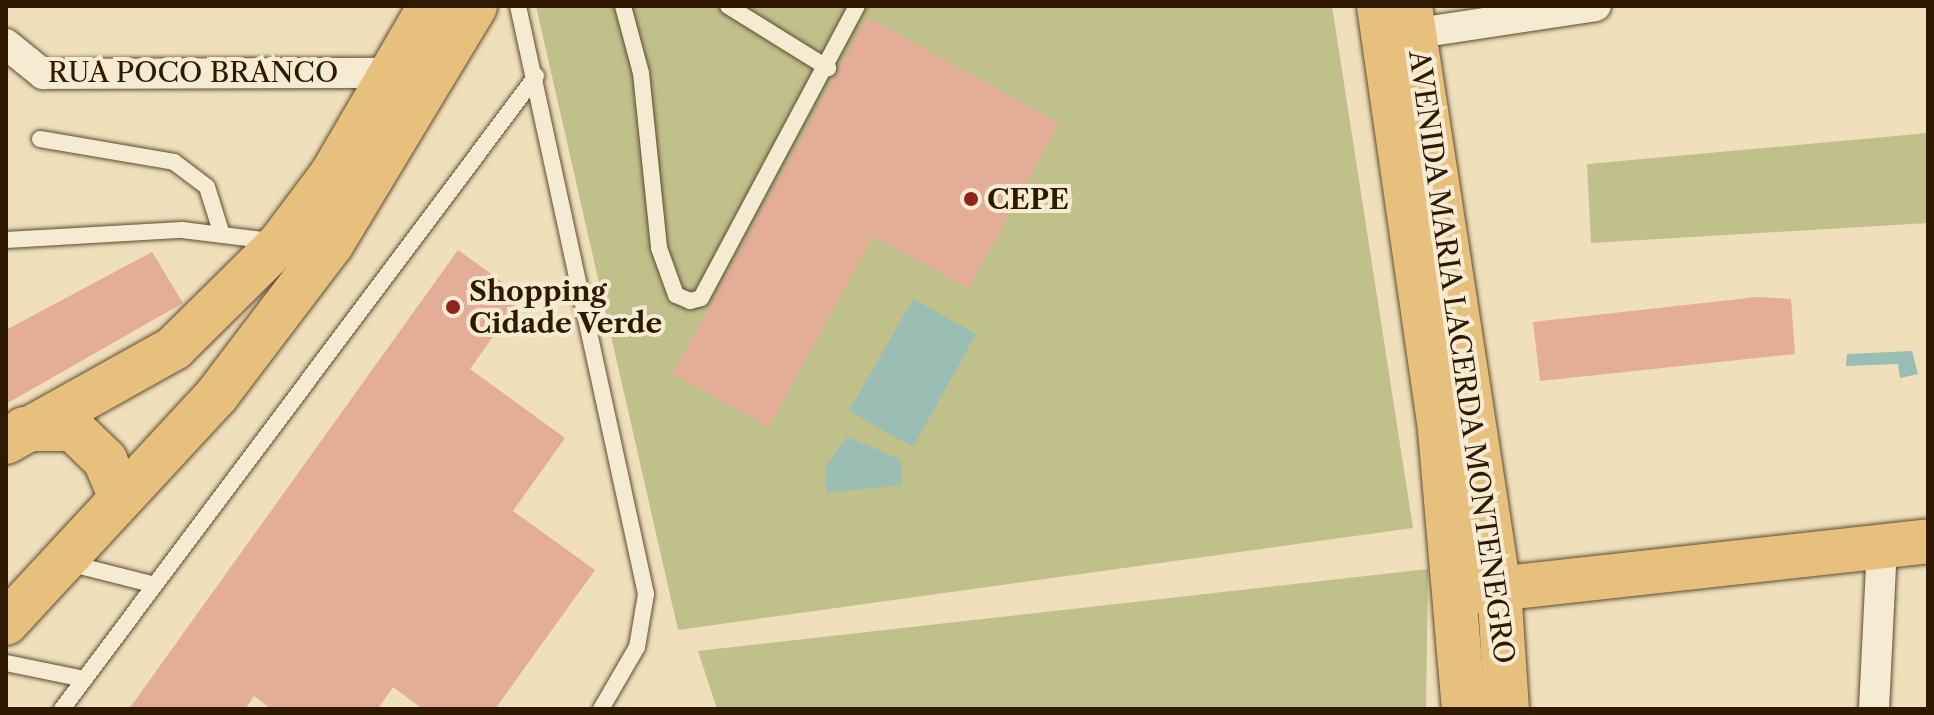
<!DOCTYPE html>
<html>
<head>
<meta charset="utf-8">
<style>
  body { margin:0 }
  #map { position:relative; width:1934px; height:715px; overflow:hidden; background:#efe0bb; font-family:"Libre Caslon Text",serif }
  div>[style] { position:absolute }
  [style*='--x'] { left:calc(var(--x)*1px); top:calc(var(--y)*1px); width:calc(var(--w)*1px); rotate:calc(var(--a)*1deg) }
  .green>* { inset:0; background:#c0c08b }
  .water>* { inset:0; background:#9abdb4 }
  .building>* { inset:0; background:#e3ad98 }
  .roads { filter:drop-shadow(0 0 2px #5f4b2f) drop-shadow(0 0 2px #5f4b2f) }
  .lane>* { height:16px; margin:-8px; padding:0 8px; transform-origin:8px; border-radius:8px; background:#f5ebd3 }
  .street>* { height:30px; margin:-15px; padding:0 15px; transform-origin:15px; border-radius:15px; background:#f5ebd3 }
  .primary>* { height:44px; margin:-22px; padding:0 22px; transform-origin:22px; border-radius:22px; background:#e8c07e }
  .dots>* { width:22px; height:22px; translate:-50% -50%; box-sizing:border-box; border:4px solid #f5ebd3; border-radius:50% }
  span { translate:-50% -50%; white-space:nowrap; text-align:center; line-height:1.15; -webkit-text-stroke:8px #f5ebd3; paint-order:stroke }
  .street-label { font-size:28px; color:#2f1900 }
  .poi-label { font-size:28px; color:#2f1900; font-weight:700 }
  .left { translate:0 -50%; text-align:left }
  .frame { position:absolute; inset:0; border:8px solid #2f1900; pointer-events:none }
</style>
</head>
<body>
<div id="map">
  <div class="green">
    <div style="clip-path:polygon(536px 6px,1332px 6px,1413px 528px,678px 630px)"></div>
    <div style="clip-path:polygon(1928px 133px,1928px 223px,1591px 243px,1587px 164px)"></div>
    <div style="clip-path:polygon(1428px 569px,1426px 709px,717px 709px,698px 651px)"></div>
  </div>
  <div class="water">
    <div style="clip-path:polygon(913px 299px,976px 334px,913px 447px,849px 411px)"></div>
    <div style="clip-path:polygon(1912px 351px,1918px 374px,1900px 378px,1898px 364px,1846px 366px,1847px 354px)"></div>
    <div style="clip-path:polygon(847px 437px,900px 459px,902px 485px,826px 493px,826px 466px)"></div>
  </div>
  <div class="building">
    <div style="clip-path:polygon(867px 17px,1059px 123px,969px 288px,873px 236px,769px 427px,673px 374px)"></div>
    <div style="clip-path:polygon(458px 250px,522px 296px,470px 369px,565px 438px,513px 511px,595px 570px,495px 709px,423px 709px,393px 687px,378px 709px,271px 709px,254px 696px,245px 709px,129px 709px)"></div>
    <div style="clip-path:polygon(152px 252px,183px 303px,6px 404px,6px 330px)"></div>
    <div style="clip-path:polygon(1757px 297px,1791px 299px,1795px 354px,1540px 381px,1533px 322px)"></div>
  </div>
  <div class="roads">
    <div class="lane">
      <div style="--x:518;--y:6;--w:602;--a:77.72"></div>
      <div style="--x:646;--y:594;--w:54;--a:99.6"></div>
      <div style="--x:637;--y:647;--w:72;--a:120.1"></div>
      <div style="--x:623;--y:6;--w:69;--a:75"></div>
      <div style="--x:641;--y:73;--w:176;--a:84.1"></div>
      <div style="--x:659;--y:248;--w:50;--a:70.1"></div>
      <div style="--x:676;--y:295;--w:15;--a:23"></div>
      <div style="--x:690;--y:301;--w:11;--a:-15"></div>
      <div style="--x:701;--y:298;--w:331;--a:-61.9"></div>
      <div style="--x:728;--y:6;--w:118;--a:31.8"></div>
      <div style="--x:40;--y:139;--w:136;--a:9.7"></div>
      <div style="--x:174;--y:162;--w:41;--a:37.1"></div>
      <div style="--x:207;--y:187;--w:50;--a:72.6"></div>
      <div style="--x:6;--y:240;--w:176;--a:-3.3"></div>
      <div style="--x:182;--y:230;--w:91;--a:7"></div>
      <div style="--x:68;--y:563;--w:86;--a:14.2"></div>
      <div style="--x:6;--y:663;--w:80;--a:11.6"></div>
      <div style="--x:62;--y:709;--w:791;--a:-53.17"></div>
    </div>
    <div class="street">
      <div style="--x:1398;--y:36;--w:200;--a:-8.6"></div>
      <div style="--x:6;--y:44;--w:48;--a:39"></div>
      <div style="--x:43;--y:74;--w:349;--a:-0.2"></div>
      <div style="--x:1874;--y:709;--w:164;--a:-87.2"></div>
    </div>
    <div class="primary">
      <div style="--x:1379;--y:6;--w:428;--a:81.8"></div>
      <div style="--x:1440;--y:430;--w:280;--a:85.1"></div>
      <div style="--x:1410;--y:6;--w:590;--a:81.32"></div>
      <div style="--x:1499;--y:589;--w:120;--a:86.2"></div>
      <div style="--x:24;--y:429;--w:49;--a:0"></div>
      <div style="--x:73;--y:429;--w:45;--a:44.1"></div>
      <div style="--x:105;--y:460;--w:41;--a:67.2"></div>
      <div style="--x:6;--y:442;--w:193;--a:-29.2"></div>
      <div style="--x:174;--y:348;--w:151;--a:-44.7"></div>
      <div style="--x:281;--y:242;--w:85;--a:-53.1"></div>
      <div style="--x:332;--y:174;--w:194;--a:-59.7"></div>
      <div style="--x:1469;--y:592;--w:462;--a:-6.3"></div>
      <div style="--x:6;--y:623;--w:311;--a:-47.2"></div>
      <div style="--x:217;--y:395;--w:188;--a:-52.8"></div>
      <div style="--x:331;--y:245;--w:279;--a:-58.9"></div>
    </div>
  </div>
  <div class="dots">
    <div style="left:971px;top:199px;background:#8f2418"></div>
    <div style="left:453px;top:307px;background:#8f2418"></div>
  </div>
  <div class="street-label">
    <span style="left:193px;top:72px">RUA POCO BRANCO</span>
    <span style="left:1462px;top:357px;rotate:82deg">AVENIDA MARIA LACERDA MONTENEGRO</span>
  </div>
  <div class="poi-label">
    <span class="left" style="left:987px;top:199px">CEPE</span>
    <span class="left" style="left:469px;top:307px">Shopping<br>Cidade Verde</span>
  </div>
  <div class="frame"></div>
</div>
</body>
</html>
